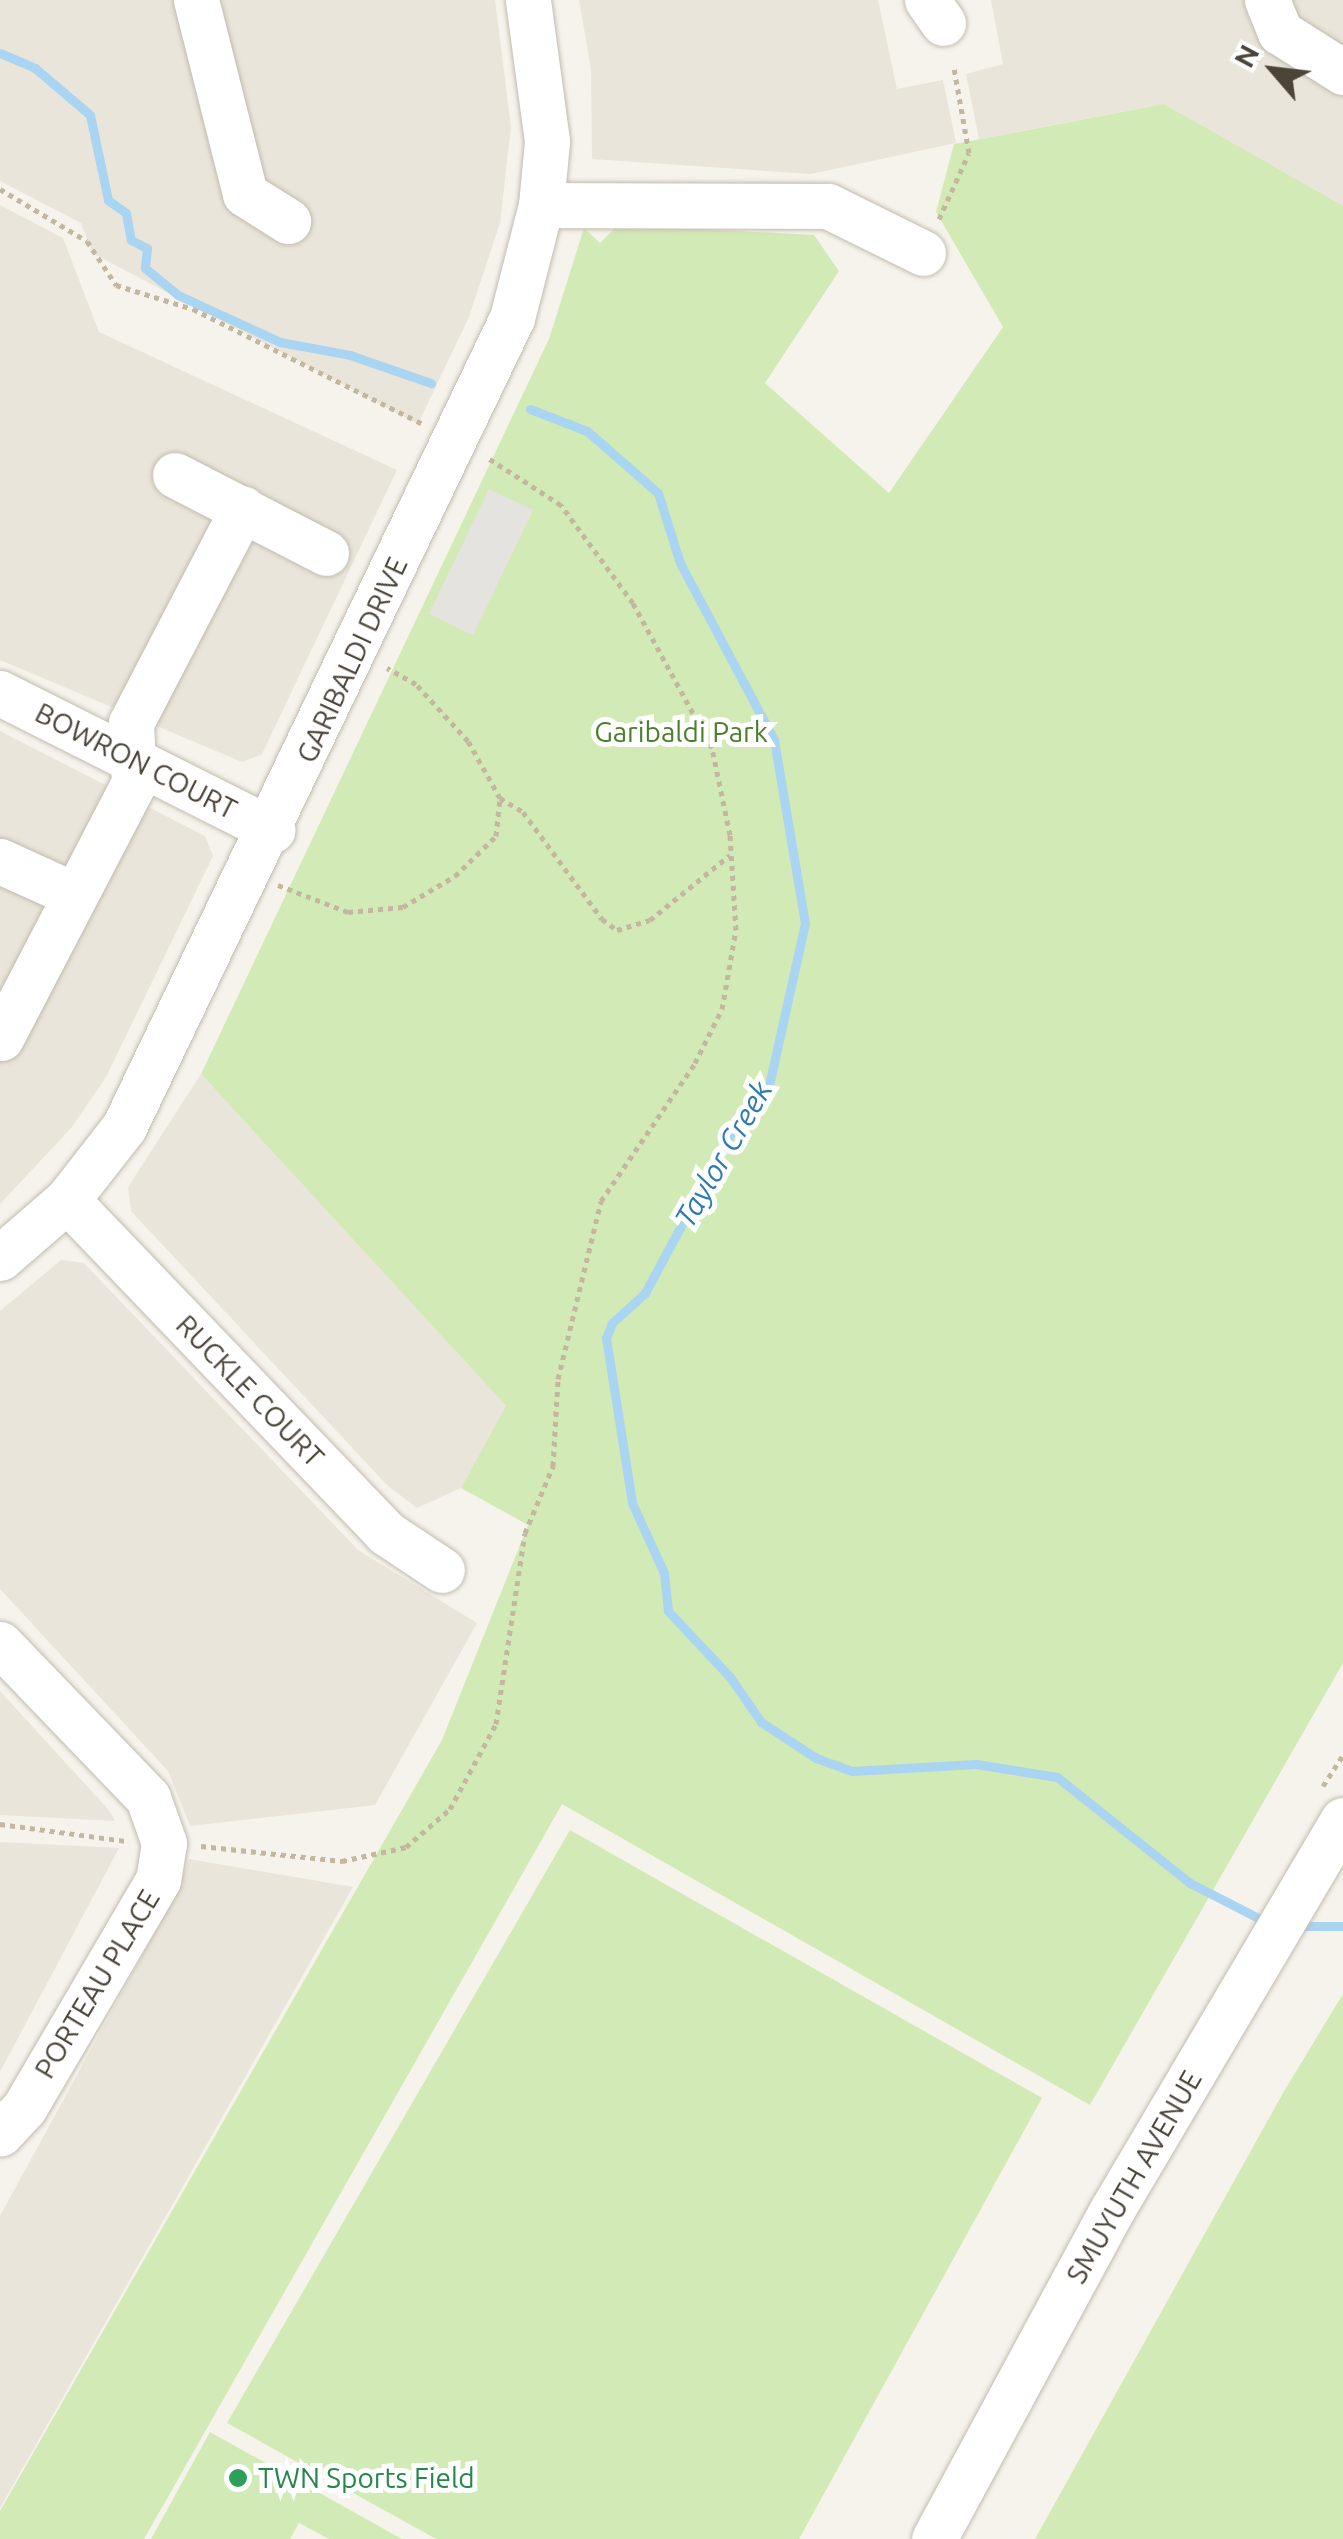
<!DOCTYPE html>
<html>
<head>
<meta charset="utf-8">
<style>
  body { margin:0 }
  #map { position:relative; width:1343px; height:2539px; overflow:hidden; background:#f6f3ec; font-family:Ubuntu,sans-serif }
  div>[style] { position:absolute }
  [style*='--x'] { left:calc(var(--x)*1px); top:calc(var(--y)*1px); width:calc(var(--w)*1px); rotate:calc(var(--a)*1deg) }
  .residential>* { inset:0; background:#eae5da }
  .green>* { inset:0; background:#d2eab5 }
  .parking>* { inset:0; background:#e5e3e0 }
  .stream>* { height:9px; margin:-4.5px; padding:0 4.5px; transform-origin:4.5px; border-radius:4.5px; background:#a9d4f2 }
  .path>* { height:5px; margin-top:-2.5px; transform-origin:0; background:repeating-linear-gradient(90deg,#c4b79f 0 5px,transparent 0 10px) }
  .roads { filter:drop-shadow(0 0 2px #c2bbae) drop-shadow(0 0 2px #c2bbae) }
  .minor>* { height:45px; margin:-22.5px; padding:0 22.5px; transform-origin:22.5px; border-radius:22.5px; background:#fff }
  .dots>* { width:28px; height:28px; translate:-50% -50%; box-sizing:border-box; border:5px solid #fff; border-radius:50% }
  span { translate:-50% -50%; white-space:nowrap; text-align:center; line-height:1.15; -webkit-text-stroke:10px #fff; paint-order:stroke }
  .street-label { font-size:28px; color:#4b4439 }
  .park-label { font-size:28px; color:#4a7f2a }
  .leisure-label { font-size:28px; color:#27864d }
  .left { translate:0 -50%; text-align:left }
  .water-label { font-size:30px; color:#2e7ab2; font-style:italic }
  .north { position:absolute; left:1223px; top:20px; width:100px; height:100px; -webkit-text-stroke:8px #fff; paint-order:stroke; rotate:298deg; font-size:28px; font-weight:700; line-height:40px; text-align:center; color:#4b4439 }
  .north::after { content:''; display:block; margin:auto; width:35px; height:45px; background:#4b4439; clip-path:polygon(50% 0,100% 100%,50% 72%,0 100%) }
</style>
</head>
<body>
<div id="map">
  <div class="residential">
    <div style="clip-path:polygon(0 0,495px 0,511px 127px,500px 223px,469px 317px,418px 424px,92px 253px,81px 223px,0 181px)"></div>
    <div style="clip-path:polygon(579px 0,878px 0,897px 89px,943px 80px,956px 143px,811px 174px,592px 159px,591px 69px)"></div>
    <div style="clip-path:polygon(991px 0,1343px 0,1343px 208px,1164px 104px,979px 139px,966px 74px,1003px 64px)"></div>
    <div style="clip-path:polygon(0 205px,63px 238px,99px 332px,397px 470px,262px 754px,242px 762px,0 660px)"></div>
    <div style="clip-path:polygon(0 731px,205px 836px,213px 856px,106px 1077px,72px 1127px,0 1204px)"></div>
    <div style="clip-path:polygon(201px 1074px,507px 1407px,461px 1488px,417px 1508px,387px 1485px,131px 1211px,128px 1187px)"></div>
    <div style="clip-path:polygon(61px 1260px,84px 1263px,358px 1550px,477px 1623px,375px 1805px,190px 1826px,168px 1771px,0 1589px,0 1311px)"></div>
    <div style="clip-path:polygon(0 1691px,108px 1809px,115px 1821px,0 1815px)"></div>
    <div style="clip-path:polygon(0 1842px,119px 1848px,0 2072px)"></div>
    <div style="clip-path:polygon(189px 1859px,353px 1887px,0 2508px,0 2216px,178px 1890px)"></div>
  </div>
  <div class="green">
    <div style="clip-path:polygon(1164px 104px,1343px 206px,1343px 1663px,1090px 2105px,562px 1804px,144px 2539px,0 2539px,0 2511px,442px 1740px,528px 1525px,461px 1488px,506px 1406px,201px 1074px,549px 339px,584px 228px,600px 243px,618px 225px,814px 235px,839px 271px,765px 383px,889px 493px,1003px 327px,936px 212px,954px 144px)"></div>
    <div style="clip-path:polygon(570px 1830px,1042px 2098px,799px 2539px,436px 2539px,227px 2423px)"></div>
    <div style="clip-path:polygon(1343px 1994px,1343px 2539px,1035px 2539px,1283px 2093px)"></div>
    <div style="clip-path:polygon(210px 2432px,402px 2539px,329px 2539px,299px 2523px,290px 2539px,151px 2539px)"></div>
  </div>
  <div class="parking">
    <div style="clip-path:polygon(489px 489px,533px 510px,473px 635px,429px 614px)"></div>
  </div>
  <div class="stream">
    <div style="--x:0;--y:53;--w:38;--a:23"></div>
    <div style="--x:35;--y:68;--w:72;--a:40.5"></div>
    <div style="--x:90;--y:115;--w:87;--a:78"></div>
    <div style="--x:108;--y:200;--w:22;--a:36"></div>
    <div style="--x:126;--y:213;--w:27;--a:80"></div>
    <div style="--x:131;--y:240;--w:18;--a:27"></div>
    <div style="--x:147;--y:248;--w:20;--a:96"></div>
    <div style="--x:145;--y:268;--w:43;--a:39.3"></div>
    <div style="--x:178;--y:295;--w:112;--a:24.7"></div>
    <div style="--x:280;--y:342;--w:71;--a:10.5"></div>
    <div style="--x:350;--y:355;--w:86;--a:19.1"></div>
    <div style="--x:530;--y:409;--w:61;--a:21.1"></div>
    <div style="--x:587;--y:431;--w:94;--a:41.1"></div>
    <div style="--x:658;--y:493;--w:73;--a:72.6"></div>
    <div style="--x:680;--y:563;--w:200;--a:62"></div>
    <div style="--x:774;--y:740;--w:186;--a:80.4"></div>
    <div style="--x:805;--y:923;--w:167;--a:102.5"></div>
    <div style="--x:769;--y:1086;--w:60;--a:129"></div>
    <div style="--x:731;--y:1133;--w:182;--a:118.3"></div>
    <div style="--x:645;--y:1293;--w:45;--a:137.7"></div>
    <div style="--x:612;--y:1323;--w:16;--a:112"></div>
    <div style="--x:606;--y:1338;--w:167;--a:81"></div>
    <div style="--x:632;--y:1503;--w:77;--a:65.4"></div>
    <div style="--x:664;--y:1573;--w:38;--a:84"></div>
    <div style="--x:668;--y:1611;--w:91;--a:46.8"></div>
    <div style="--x:730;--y:1677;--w:55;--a:55.4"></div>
    <div style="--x:761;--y:1722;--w:66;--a:33.2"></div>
    <div style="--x:816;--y:1758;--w:38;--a:20"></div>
    <div style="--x:852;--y:1771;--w:124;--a:-3.2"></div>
    <div style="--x:976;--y:1764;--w:82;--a:9.1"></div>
    <div style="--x:1057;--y:1777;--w:170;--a:38.6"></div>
    <div style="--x:1190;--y:1883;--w:85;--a:27.2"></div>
    <div style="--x:1296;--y:1926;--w:47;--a:0"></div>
  </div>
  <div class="path">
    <div style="--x:0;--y:189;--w:101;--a:30.9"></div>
    <div style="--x:87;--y:241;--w:53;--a:56.6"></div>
    <div style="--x:116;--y:285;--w:81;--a:17.3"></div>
    <div style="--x:193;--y:309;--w:257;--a:26.6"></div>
    <div style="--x:939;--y:219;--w:72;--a:-65.6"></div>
    <div style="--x:969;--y:153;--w:86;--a:-100"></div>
    <div style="--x:500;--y:798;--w:27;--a:31"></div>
    <div style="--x:523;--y:812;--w:133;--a:53.6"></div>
    <div style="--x:602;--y:919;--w:19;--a:36"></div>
    <div style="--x:617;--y:930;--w:34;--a:-17"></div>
    <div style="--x:650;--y:920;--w:103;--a:-39.1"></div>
    <div style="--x:278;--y:885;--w:75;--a:21.1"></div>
    <div style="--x:348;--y:912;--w:55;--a:-5.2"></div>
    <div style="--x:403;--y:907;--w:61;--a:-30.8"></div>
    <div style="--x:455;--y:876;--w:57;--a:-44.3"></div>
    <div style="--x:496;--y:836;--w:38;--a:-84"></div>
    <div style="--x:500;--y:798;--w:65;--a:-119.3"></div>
    <div style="--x:468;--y:741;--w:77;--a:-132.4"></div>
    <div style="--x:416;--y:684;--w:33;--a:-151"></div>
    <div style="--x:1323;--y:1786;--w:37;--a:-57"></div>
    <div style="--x:0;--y:1824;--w:126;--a:7.7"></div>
    <div style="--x:201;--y:1846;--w:142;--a:6.1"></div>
    <div style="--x:342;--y:1861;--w:66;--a:-12.3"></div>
    <div style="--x:406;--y:1847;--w:58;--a:-40.8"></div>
    <div style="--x:450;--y:1809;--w:97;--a:-61.6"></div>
    <div style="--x:496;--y:1724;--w:193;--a:-81.4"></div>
    <div style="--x:525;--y:1533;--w:73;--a:-67.3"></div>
    <div style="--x:553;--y:1466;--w:87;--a:-86.7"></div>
    <div style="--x:558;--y:1379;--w:183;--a:-76.4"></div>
    <div style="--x:601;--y:1201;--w:167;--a:-55.7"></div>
    <div style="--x:695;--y:1063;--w:60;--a:-63.4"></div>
    <div style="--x:722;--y:1009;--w:80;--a:-80"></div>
    <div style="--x:736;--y:930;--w:95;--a:-93.6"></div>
    <div style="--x:730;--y:835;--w:89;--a:-101.7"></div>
    <div style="--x:712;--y:748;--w:165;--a:-118.6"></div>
    <div style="--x:633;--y:603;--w:122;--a:-126.3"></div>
    <div style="--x:561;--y:505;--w:87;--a:-147.2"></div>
  </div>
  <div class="roads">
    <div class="minor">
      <div style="--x:196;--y:0;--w:200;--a:75.8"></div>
      <div style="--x:245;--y:194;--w:51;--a:32.1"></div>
      <div style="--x:927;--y:0;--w:28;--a:55"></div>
      <div style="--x:1267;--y:0;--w:35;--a:68"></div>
      <div style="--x:1280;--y:32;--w:75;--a:32.4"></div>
      <div style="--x:541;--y:205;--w:287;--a:0.2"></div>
      <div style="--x:828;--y:206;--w:106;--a:26.3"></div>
      <div style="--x:175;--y:475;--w:170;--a:27.3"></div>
      <div style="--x:0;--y:693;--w:305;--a:26.7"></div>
      <div style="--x:0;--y:861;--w:82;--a:24.4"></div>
      <div style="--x:1;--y:1038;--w:288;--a:-62.5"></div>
      <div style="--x:134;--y:783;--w:60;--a:-92.9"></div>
      <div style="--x:131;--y:723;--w:242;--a:-62.5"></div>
      <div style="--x:67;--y:1200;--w:461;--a:46.2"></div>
      <div style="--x:386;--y:1533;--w:67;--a:33.5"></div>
      <div style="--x:0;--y:1258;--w:89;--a:-40.9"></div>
      <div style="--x:67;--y:1200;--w:93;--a:-52"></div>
      <div style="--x:124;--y:1127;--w:897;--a:-64.38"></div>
      <div style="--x:512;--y:318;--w:117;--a:-75.6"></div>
      <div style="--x:541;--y:205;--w:64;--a:-84.6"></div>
      <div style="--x:547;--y:141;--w:142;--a:-97.7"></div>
      <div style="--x:0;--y:1644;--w:214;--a:46.1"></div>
      <div style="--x:148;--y:1798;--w:48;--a:70.4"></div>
      <div style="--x:164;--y:1843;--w:37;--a:99"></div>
      <div style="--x:158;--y:1880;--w:264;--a:120.4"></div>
      <div style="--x:24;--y:2108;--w:35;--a:133"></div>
      <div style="--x:934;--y:2539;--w:374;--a:-61.6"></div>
      <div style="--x:1112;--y:2210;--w:453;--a:-59.4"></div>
    </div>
  </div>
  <div class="dots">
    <div style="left:238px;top:2478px;background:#2e9e5b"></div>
  </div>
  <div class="street-label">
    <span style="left:352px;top:660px;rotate:-65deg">GARIBALDI DRIVE</span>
    <span style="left:136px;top:761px;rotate:27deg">BOWRON COURT</span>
    <span style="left:250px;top:1391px;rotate:46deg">RUCKLE COURT</span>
    <span style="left:97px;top:1984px;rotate:-59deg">PORTEAU PLACE</span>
    <span style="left:1134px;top:2177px;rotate:-60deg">SMUYUTH AVENUE</span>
  </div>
  <div class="park-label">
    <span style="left:681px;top:732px">Garibaldi Park</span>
  </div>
  <div class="leisure-label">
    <span class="left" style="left:258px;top:2478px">TWN Sports Field</span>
  </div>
  <div class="water-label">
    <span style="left:723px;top:1154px;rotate:-60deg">Taylor Creek</span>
  </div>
  <div class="north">N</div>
</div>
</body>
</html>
